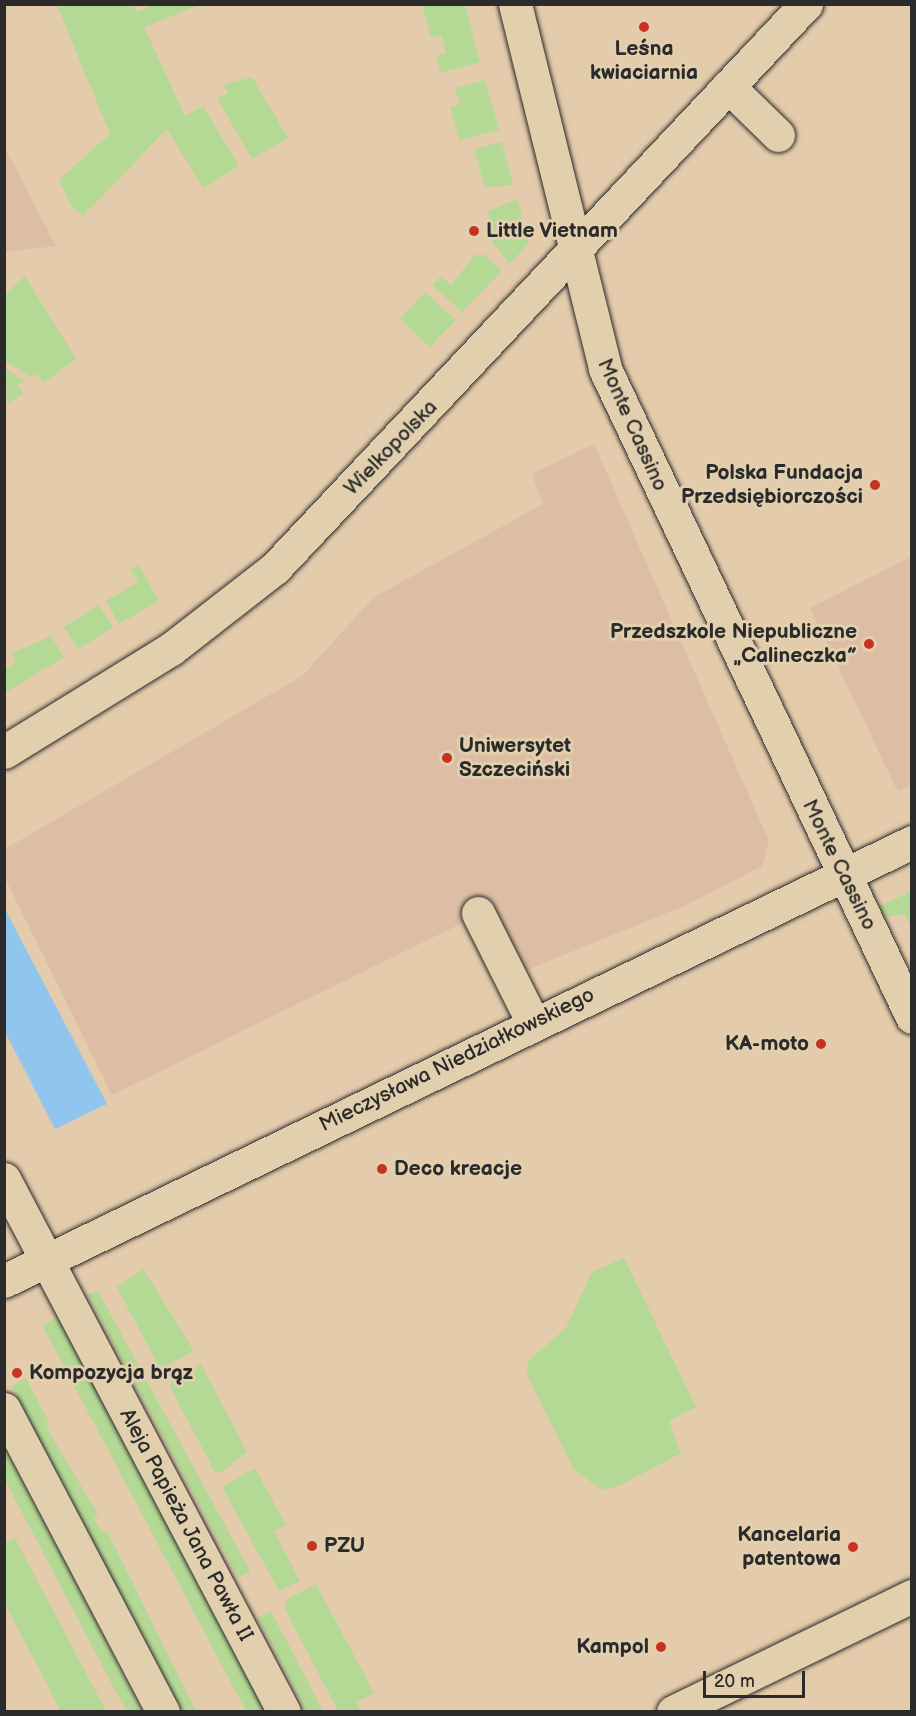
<!DOCTYPE html>
<html>
<head>
<meta charset="utf-8">
<style>
  body { margin:0 }
  #map { position:relative; width:916px; height:1716px; overflow:hidden; background:#e4cbac; font-family:"Balsamiq Sans",sans-serif }
  div>[style] { position:absolute }
  [style*='--x'] { left:calc(var(--x)*1px); top:calc(var(--y)*1px); width:calc(var(--w)*1px); rotate:calc(var(--a)*1deg) }
  .built>* { inset:0; background:#ddbea4 }
  .green>* { inset:0; background:#b4d994 }
  .water>* { inset:0; background:#90c6ee }
  .roads { filter:drop-shadow(0 0 2px #2b2b2b) drop-shadow(0 0 2px #2b2b2b) }
  .minor>* { height:33px; margin:-16.5px; padding:0 16.5px; transform-origin:16.5px; border-radius:16.5px; background:#e1cfad }
  .dots>* { width:16px; height:16px; translate:-50% -50%; box-sizing:border-box; border:3px solid #e1cfad; border-radius:50% }
  span { translate:-50% -50%; white-space:nowrap; text-align:center; line-height:1.15; -webkit-text-stroke:6px #e1cfad; paint-order:stroke }
  .poi-label { font-size:21px; color:#2b2b2b; font-weight:700 }
  .left { translate:0 -50%; text-align:left }
  .right { translate:-100% -50%; text-align:right }
  .street-label { font-size:21px; color:#2b2b2b }
  .frame { position:absolute; inset:0; border:6px solid #2b2b2b; pointer-events:none }
  .scale { position:absolute; left:703px; top:1671px; width:102px; height:27px; box-sizing:border-box; border:3px solid #2b2b2b; border-top:0; padding-left:8px; font-size:18px; line-height:21px; white-space:nowrap; color:#2b2b2b; -webkit-text-stroke:4px #e1cfad; paint-order:stroke }
</style>
</head>
<body>
<div id="map">
  <div class="built">
    <div style="clip-path:polygon(4px 148px,5px 148px,56px 246px,5px 252px)"></div>
    <div style="clip-path:polygon(594px 444px,769px 841px,762px 866px,686px 905px,520px 973px,489px 910px,112px 1095px,5px 878px,5px 849px,302px 676px,374px 597px,543px 504px,532px 474px)"></div>
    <div style="clip-path:polygon(911px 557px,911px 785px,898px 792px,810px 608px)"></div>
  </div>
  <div class="green">
    <div style="clip-path:polygon(57px 5px,133px 5px,137px 12px,152px 5px,200px 5px,144px 27px,185px 116px,203px 106px,239px 166px,203px 188px,167px 129px,83px 216px,72px 207px,59px 180px,110px 134px)"></div>
    <div style="clip-path:polygon(422px 5px,465px 5px,480px 62px,441px 73px,436px 56px,446px 53px,441px 35px,431px 38px)"></div>
    <div style="clip-path:polygon(252px 77px,288px 138px,252px 159px,217px 98px,228px 93px,224px 85px)"></div>
    <div style="clip-path:polygon(485px 80px,499px 130px,459px 140px,450px 108px,460px 104px,455px 88px)"></div>
    <div style="clip-path:polygon(502px 142px,513px 185px,485px 187px,474px 149px)"></div>
    <div style="clip-path:polygon(517px 199px,529px 243px,510px 264px,493px 243px,488px 211px)"></div>
    <div style="clip-path:polygon(475px 255px,485px 255px,502px 271px,462px 312px,432px 285px,441px 276px,451px 285px)"></div>
    <div style="clip-path:polygon(25px 276px,76px 359px,43px 383px,37px 374px,31px 377px,5px 361px,5px 295px)"></div>
    <div style="clip-path:polygon(425px 292px,456px 320px,430px 347px,400px 319px)"></div>
    <div style="clip-path:polygon(4px 368px,25px 381px,18px 385px,23px 394px,8px 404px)"></div>
    <div style="clip-path:polygon(138px 565px,159px 600px,119px 624px,106px 601px,138px 582px,131px 569px)"></div>
    <div style="clip-path:polygon(99px 605px,113px 627px,78px 649px,64px 627px)"></div>
    <div style="clip-path:polygon(51px 636px,64px 657px,5px 693px,5px 669px,16px 662px,11px 654px)"></div>
    <div style="clip-path:polygon(911px 891px,911px 929px,905px 914px,883px 917px,878px 907px)"></div>
    <div style="clip-path:polygon(624px 1258px,696px 1407px,669px 1421px,681px 1453px,615px 1488px,601px 1489px,574px 1470px,527px 1375px,528px 1361px,566px 1328px,592px 1272px)"></div>
    <div style="clip-path:polygon(143px 1269px,194px 1351px,165px 1366px,158px 1365px,117px 1287px)"></div>
    <div style="clip-path:polygon(98px 1291px,250px 1571px,238px 1578px,87px 1294px)"></div>
    <div style="clip-path:polygon(58px 1317px,265px 1711px,246px 1711px,42px 1325px)"></div>
    <div style="clip-path:polygon(201px 1364px,247px 1452px,222px 1472px,215px 1472px,170px 1387px,172px 1380px)"></div>
    <div style="clip-path:polygon(26px 1378px,50px 1424px,46px 1427px,98px 1514px,94px 1517px,102px 1533px,107px 1531px,196px 1711px,182px 1711px,11px 1386px)"></div>
    <div style="clip-path:polygon(5px 1448px,142px 1711px,126px 1711px,5px 1480px)"></div>
    <div style="clip-path:polygon(255px 1468px,286px 1525px,274px 1531px,300px 1581px,279px 1591px,222px 1487px)"></div>
    <div style="clip-path:polygon(15px 1537px,15px 1538px,106px 1711px,61px 1711px,5px 1604px,5px 1543px)"></div>
    <div style="clip-path:polygon(316px 1584px,374px 1693px,357px 1702px,361px 1711px,338px 1711px,285px 1609px,287px 1599px)"></div>
    <div style="clip-path:polygon(271px 1611px,323px 1711px,306px 1711px,258px 1618px)"></div>
  </div>
  <div class="water">
    <div style="clip-path:polygon(5px 909px,107px 1104px,55px 1129px,5px 1032px)"></div>
  </div>
  <div class="roads">
    <div class="minor">
      <div style="--x:515;--y:4;--w:376;--a:76.1"></div>
      <div style="--x:605;--y:369;--w:717;--a:64.65"></div>
      <div style="--x:728;--y:86;--w:70;--a:44.4"></div>
      <div style="--x:4;--y:752;--w:196;--a:-31.7"></div>
      <div style="--x:171;--y:649;--w:132;--a:-37.9"></div>
      <div style="--x:275;--y:568;--w:775;--a:-46.73"></div>
      <div style="--x:478;--y:913;--w:123;--a:63.4"></div>
      <div style="--x:4;--y:1179;--w:602;--a:62.29"></div>
      <div style="--x:4;--y:1281;--w:1009;--a:-25.8"></div>
      <div style="--x:4;--y:1409;--w:342;--a:62.3"></div>
      <div style="--x:673;--y:1712;--w:266;--a:-25.9"></div>
    </div>
  </div>
  <div class="dots">
    <div style="left:644px;top:27px;background:#c8321e"></div>
    <div style="left:474px;top:231px;background:#c8321e"></div>
    <div style="left:875px;top:485px;background:#c8321e"></div>
    <div style="left:869px;top:644px;background:#c8321e"></div>
    <div style="left:447px;top:758px;background:#c8321e"></div>
    <div style="left:821px;top:1044px;background:#c8321e"></div>
    <div style="left:382px;top:1169px;background:#c8321e"></div>
    <div style="left:17px;top:1373px;background:#c8321e"></div>
    <div style="left:312px;top:1546px;background:#c8321e"></div>
    <div style="left:853px;top:1547px;background:#c8321e"></div>
    <div style="left:661px;top:1647px;background:#c8321e"></div>
  </div>
  <div class="poi-label">
    <span style="left:644px;top:61px">Leśna<br>kwiaciarnia</span>
    <span class="left" style="left:486px;top:231px">Little Vietnam</span>
    <span class="right" style="left:863px;top:485px">Polska Fundacja<br>Przedsiębiorczości</span>
    <span class="right" style="left:857px;top:644px">Przedszkole Niepubliczne<br>„Calineczka”</span>
    <span class="left" style="left:459px;top:758px">Uniwersytet<br>Szczeciński</span>
    <span class="right" style="left:809px;top:1044px">KA-moto</span>
    <span class="left" style="left:394px;top:1169px">Deco kreacje</span>
    <span class="left" style="left:29px;top:1373px">Kompozycja brąz</span>
    <span class="right" style="left:841px;top:1547px">Kancelaria<br>patentowa</span>
    <span class="left" style="left:324px;top:1546px">PZU</span>
    <span class="right" style="left:649px;top:1647px">Kampol</span>
  </div>
  <div class="street-label">
    <span style="left:632px;top:425px;rotate:66deg">Monte Cassino</span>
    <span style="left:391px;top:448px;rotate:-46deg">Wielkopolska</span>
    <span style="left:839px;top:865px;rotate:64deg">Monte Cassino</span>
    <span style="left:457px;top:1060px;rotate:-26deg">Mieczysława Niedziałkowskiego</span>
    <span style="left:186px;top:1525px;rotate:62deg">Aleja Papieża Jana Pawła II</span>
  </div>
  <div class="frame"></div>
  <div class="scale">20 m</div>
</div>
</body>
</html>
